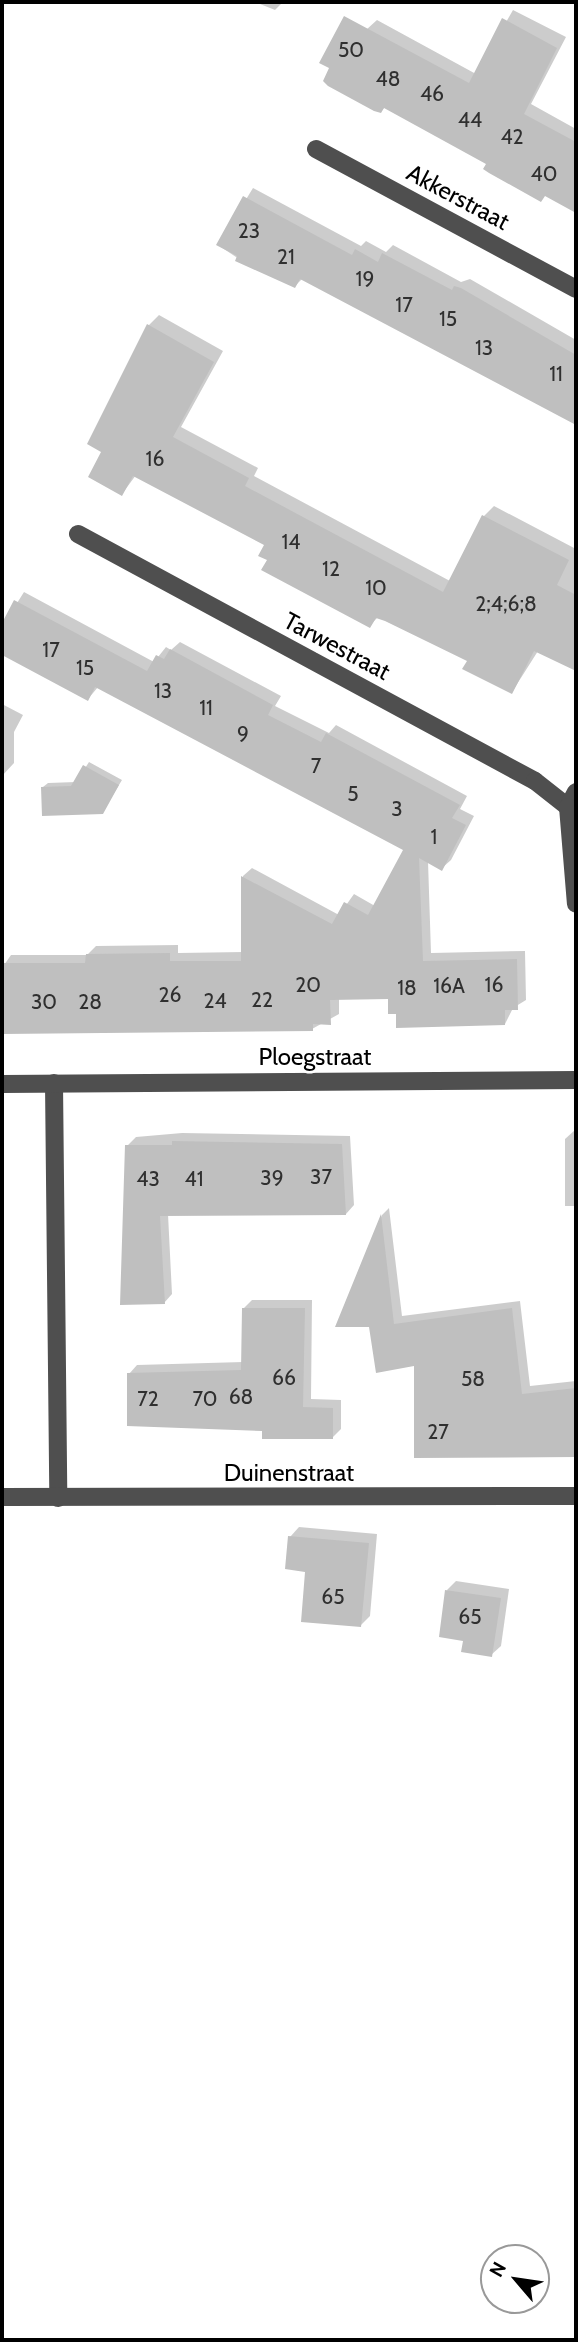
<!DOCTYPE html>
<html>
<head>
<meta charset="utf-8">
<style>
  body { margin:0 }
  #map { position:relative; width:578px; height:2342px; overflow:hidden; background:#fff; font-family:Cabin,sans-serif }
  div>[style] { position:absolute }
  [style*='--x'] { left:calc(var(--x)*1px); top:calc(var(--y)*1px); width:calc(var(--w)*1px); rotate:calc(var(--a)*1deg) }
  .shadow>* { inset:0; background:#0003 }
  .building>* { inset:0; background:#bfbfbf }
  .minor>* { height:18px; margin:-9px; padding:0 9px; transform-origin:9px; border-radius:9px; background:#4f4f4f }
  span { translate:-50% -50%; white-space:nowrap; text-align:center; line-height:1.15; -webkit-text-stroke:5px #fff; paint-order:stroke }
  .number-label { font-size:21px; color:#303030 }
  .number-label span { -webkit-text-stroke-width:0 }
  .street-label { font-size:24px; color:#000 }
  .frame { position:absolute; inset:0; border:4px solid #000; pointer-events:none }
  .north { position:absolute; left:480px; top:2244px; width:70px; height:70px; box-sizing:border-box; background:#fff; border:2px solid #999; border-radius:50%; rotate:299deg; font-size:19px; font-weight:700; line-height:28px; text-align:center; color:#000 }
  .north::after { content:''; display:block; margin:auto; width:24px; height:32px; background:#000; clip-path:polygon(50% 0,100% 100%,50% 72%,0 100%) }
</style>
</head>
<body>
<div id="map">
  <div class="shadow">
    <div style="clip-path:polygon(255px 2px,283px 2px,275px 10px)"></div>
    <div style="clip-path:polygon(513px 10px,566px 37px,531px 104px,576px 129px,576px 210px,385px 107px,381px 111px,346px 48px,377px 20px,476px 74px)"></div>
    <div style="clip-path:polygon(253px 188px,361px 246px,366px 241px,386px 252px,393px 245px,461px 282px,470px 279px,576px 340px,576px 421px,303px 278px,295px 286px,254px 269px,218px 245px)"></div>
    <div style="clip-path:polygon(159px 315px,223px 351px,181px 427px,258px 468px,254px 476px,450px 581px,484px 516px,494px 506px,576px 549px,576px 670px,538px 651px,512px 692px,469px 661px,378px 617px,369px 626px,269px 559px,266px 545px,136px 475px,122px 494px,104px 451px,149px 325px)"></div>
    <div style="clip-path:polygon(24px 592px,154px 662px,166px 647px,171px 650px,180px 642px,281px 696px,275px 706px,329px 733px,336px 725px,467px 796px,460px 809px,474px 816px,451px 860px,442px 868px,428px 861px,431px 953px,525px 951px,526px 1000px,513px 1008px,505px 1024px,397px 1012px,389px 997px,339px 998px,339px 1014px,312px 1029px,2px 1033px,2px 968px,11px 955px,87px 955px,96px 946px,178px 945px,178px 953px,243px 952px,243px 876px,252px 868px,339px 915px,354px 894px,375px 906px,405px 849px,98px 687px,88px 699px,2px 653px,2px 627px)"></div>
    <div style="clip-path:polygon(2px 704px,23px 715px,14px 732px,14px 763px,2px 776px)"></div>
    <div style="clip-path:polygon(89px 762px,122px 780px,102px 813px,43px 787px,48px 783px,76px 782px)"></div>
    <div style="clip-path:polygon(575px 1130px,576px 1206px,565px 1206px,565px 1139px)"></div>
    <div style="clip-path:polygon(182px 1133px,350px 1136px,354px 1205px,346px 1214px,168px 1214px,172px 1294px,164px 1303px,127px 1146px,136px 1137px)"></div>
    <div style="clip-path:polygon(389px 1208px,402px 1316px,520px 1301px,530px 1386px,576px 1381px,576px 1457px,416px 1456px,415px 1364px,374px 1325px,338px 1325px,382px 1215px)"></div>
    <div style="clip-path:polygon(252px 1300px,312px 1300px,311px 1399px,341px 1400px,341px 1429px,333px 1437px,264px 1429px,129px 1374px,137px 1365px,243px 1362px,244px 1308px)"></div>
    <div style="clip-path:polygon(299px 1527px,377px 1534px,370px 1616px,361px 1625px,290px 1537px)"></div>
    <div style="clip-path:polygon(456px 1581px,509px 1589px,501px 1646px,491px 1655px,465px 1639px,447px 1590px)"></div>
  </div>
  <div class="building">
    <div style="clip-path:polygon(344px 16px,469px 83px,502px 18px,557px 48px,524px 114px,576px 142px,576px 213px,545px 196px,541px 202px,489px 173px,483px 169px,486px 164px,384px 108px,381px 113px,374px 111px,328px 86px,323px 81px,329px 68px,319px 63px)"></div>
    <div style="clip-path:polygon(243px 196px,352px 255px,355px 249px,378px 262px,382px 253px,452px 290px,454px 286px,461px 288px,576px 355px,576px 425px,300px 279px,295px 288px,235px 261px,237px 256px,216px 245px)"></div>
    <div style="clip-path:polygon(147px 324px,214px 362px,173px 437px,249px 478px,245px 486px,443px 592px,482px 515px,569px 560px,557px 585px,576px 595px,576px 671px,534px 651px,512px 694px,462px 669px,467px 661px,385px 621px,376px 618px,370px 628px,261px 570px,267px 560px,258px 556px,264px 545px,133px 476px,122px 496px,88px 477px,101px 452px,87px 444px)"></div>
    <div style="clip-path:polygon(14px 600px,147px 671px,156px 655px,164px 659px,170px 649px,273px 705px,268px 715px,321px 742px,326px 733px,460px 805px,452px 818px,466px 825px,442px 871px,419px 858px,423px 961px,517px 959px,518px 1010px,505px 1010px,505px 1025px,396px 1028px,396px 1014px,388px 1014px,388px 999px,330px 1000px,331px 1025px,313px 1024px,313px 1031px,2px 1034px,2px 963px,85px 963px,86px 954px,170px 953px,170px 961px,241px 961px,241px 876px,332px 924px,344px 902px,368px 915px,403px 850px,95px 687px,88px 701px,2px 655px,2px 623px)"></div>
    <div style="clip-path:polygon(83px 765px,119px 785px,103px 814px,42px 816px,41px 787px,71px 786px)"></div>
    <div style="clip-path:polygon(172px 1141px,342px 1144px,346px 1215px,160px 1216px,165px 1304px,120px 1305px,125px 1145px,172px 1145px)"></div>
    <div style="clip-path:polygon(381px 1214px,394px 1324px,512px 1308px,522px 1394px,576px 1388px,576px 1457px,414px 1458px,414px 1366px,376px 1373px,369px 1327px,375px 1327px,335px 1327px)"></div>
    <div style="clip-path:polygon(242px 1308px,305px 1308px,303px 1407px,333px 1408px,333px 1439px,262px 1439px,262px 1431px,127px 1426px,127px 1373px,241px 1370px)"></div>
    <div style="clip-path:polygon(288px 1536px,369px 1543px,361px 1627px,301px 1622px,305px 1572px,285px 1569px)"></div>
    <div style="clip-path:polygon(445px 1590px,501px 1598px,492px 1657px,461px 1652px,463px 1641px,439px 1637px)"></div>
  </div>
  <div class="minor">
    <div style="--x:316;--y:149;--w:295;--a:28.3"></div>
    <div style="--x:78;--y:534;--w:519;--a:28.39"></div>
    <div style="--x:535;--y:781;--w:42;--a:38.2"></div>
    <div style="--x:576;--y:792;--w:17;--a:118"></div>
    <div style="--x:568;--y:807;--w:97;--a:85.3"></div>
    <div style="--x:54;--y:1083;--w:415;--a:89.4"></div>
    <div style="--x:2;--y:1084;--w:574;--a:-0.4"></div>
    <div style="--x:2;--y:1497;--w:574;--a:-0.1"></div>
  </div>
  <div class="number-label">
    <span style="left:351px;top:50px">50</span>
    <span style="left:388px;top:79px">48</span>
    <span style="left:432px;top:94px">46</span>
    <span style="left:470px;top:120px">44</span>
    <span style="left:512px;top:137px">42</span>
    <span style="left:544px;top:174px">40</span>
    <span style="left:249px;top:231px">23</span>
    <span style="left:286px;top:257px">21</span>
    <span style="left:365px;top:279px">19</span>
    <span style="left:404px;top:305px">17</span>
    <span style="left:448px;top:319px">15</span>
    <span style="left:484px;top:348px">13</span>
    <span style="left:556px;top:374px">11</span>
    <span style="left:155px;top:459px">16</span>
    <span style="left:291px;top:542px">14</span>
    <span style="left:331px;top:569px">12</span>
    <span style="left:376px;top:588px">10</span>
    <span style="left:506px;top:604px">2;4;6;8</span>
    <span style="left:51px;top:650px">17</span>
    <span style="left:85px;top:668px">15</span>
    <span style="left:163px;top:691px">13</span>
    <span style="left:206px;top:708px">11</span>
    <span style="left:243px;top:734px">9</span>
    <span style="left:316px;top:766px">7</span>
    <span style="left:353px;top:794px">5</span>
    <span style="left:397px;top:809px">3</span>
    <span style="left:434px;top:837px">1</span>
    <span style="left:308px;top:985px">20</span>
    <span style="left:494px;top:985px">16</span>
    <span style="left:449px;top:986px">16A</span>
    <span style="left:407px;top:988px">18</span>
    <span style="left:170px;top:995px">26</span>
    <span style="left:262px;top:1000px">22</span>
    <span style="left:215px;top:1001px">24</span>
    <span style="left:44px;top:1002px">30</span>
    <span style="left:90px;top:1002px">28</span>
    <span style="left:321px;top:1177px">37</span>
    <span style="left:272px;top:1178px">39</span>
    <span style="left:148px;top:1179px">43</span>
    <span style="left:194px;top:1179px">41</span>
    <span style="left:284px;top:1378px">66</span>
    <span style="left:473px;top:1379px">58</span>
    <span style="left:241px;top:1397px">68</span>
    <span style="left:148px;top:1399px">72</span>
    <span style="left:205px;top:1399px">70</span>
    <span style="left:438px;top:1432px">27</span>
    <span style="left:333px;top:1597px">65</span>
    <span style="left:470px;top:1617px">65</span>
  </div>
  <div class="street-label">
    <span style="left:458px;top:197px;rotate:28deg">Akkerstraat</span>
    <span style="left:337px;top:646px;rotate:28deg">Tarwestraat</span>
    <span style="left:315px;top:1057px">Ploegstraat</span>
    <span style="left:289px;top:1473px">Duinenstraat</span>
  </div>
  <div class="frame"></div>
  <div class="north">N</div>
</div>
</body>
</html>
